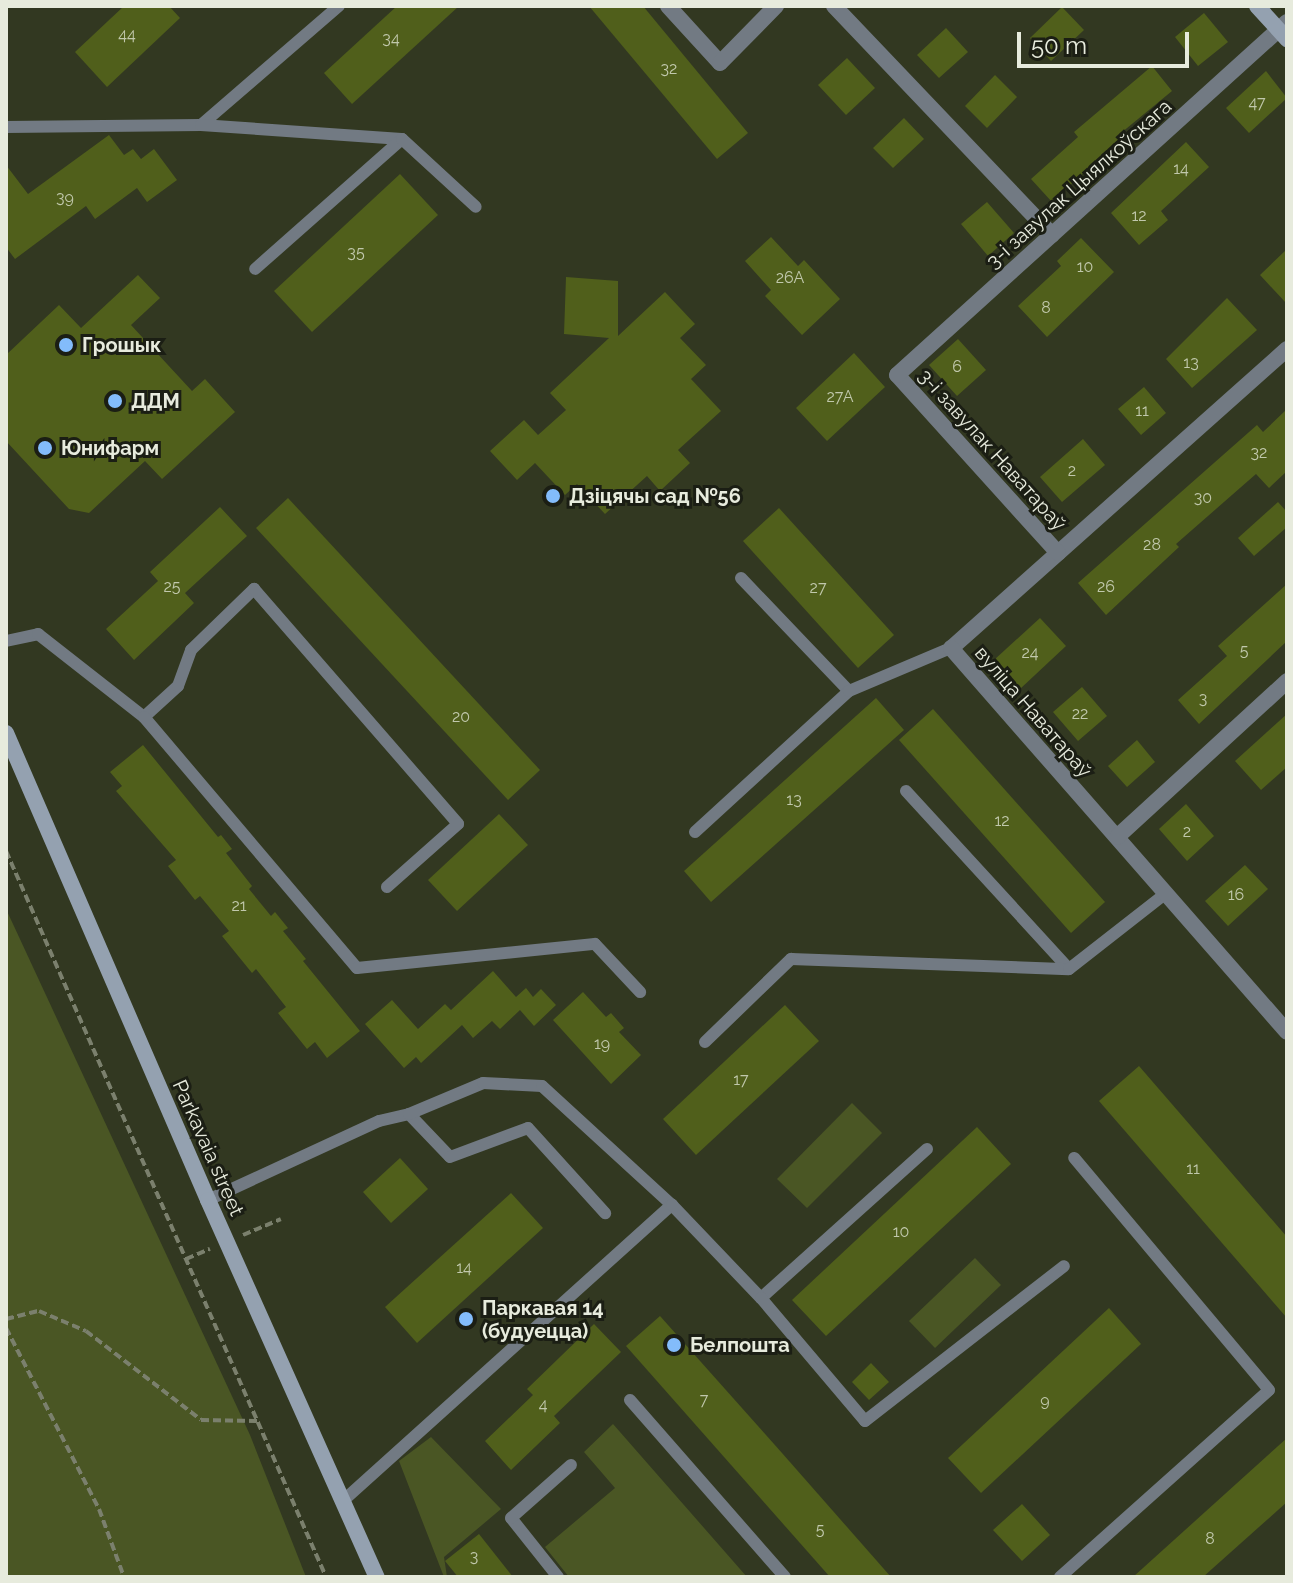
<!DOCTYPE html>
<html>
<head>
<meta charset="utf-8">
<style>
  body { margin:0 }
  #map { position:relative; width:1293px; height:1583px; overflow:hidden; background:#323821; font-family:Raleway,sans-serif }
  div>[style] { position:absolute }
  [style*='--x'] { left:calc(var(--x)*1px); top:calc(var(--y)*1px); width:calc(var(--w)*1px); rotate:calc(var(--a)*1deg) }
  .green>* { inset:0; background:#4a5624 }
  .building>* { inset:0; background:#505f1b }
  .path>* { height:4px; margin-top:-2px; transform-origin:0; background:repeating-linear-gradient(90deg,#7b806d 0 8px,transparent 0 12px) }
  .lane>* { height:12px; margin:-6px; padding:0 6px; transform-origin:6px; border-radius:6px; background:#727a83 }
  .street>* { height:16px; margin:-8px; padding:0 8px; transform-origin:8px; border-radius:8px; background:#727a83 }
  .secondary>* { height:16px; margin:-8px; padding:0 8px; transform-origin:8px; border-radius:8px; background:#94a1b0 }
  .dots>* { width:22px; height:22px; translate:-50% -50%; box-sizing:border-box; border:4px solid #1b1e14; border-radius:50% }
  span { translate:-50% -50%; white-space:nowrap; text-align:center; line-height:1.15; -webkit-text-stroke:6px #1b1e14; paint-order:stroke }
  .number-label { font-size:16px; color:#c1c8ac }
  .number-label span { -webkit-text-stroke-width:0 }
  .street-label { font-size:20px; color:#e7ebdd }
  .poi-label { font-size:20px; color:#e7ebdd; font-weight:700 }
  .left { translate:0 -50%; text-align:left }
  .frame { position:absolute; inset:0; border:8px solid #e7ebdd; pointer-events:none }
  .scale { position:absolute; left:1017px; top:32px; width:172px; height:36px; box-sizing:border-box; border:4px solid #e7ebdd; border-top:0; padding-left:10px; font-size:24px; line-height:28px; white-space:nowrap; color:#e7ebdd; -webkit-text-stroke:6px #1b1e14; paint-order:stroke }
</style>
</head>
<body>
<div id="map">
  <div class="green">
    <div style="clip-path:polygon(6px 909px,250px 1435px,306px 1577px,6px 1577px)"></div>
    <div style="clip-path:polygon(852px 1103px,882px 1133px,807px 1208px,777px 1179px)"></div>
    <div style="clip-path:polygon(975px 1258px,1001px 1285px,935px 1348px,909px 1321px)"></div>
    <div style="clip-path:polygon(613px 1424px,747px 1577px,569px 1577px,545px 1547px,615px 1488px,584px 1452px)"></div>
    <div style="clip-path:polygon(431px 1437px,501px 1509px,444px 1557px,447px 1577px,444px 1577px,399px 1461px)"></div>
  </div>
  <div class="building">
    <div style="clip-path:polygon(124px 6px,169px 6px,180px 18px,107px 87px,75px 52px)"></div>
    <div style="clip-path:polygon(397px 6px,459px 6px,352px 104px,324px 73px)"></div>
    <div style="clip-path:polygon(589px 6px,643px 6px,748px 133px,717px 159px)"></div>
    <div style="clip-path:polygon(1062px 7px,1084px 30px,1051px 61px,1030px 38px)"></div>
    <div style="clip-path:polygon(1204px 13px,1228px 42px,1198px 66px,1175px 37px)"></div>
    <div style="clip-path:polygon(946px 28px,968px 52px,939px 78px,917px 55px)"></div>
    <div style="clip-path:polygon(847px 58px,875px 88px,846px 115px,818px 85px)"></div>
    <div style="clip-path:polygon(1152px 66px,1172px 91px,1121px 133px,1124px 135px,1052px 202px,1031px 179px,1078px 137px,1074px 132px)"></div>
    <div style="clip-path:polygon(1266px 71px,1287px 98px,1249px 133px,1226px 108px)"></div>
    <div style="clip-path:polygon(995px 75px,1017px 97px,987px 128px,965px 106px)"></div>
    <div style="clip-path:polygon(904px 118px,924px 139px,893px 168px,873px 148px)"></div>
    <div style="clip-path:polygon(109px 135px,124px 155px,133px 149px,141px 159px,154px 149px,177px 180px,147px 202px,137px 188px,95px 219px,86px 206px,15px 259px,6px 247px,6px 165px,28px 194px)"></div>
    <div style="clip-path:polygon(1186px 142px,1209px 167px,1161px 211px,1168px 220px,1139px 245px,1111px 213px)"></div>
    <div style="clip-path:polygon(400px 174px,438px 215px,312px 332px,274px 291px)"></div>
    <div style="clip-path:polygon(987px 202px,1014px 233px,988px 256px,961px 224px)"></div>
    <div style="clip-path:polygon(771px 237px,798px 266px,804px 260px,840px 299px,802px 335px,765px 296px,771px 290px,745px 261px)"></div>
    <div style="clip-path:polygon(1081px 238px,1114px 272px,1047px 337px,1018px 306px,1061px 266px,1057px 261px)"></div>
    <div style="clip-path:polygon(1287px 249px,1287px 304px,1260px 275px)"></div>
    <div style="clip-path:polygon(138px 275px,160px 298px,131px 325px,192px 391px,205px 379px,235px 412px,162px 479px,145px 461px,89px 513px,69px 509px,6px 441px,6px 355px,59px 305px,81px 328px)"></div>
    <div style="clip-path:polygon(566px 277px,618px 281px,618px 336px,665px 292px,695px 324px,680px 338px,706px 365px,691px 379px,721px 411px,678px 450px,690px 463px,660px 491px,647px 476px,605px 514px,577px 484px,565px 495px,535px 463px,517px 480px,490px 451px,524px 420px,538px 435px,566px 410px,550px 393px,609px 338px,564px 334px)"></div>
    <div style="clip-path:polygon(1227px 298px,1257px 330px,1192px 388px,1166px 359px)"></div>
    <div style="clip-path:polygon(958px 339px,986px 370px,957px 396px,929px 365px)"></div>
    <div style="clip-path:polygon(854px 353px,885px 387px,827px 441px,796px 408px)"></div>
    <div style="clip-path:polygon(1144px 387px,1166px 413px,1141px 435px,1118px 409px)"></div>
    <div style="clip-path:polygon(1287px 409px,1287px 471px,1269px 488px,1256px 474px,1176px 544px,1179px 547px,1106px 615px,1078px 583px,1257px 425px,1263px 432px)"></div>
    <div style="clip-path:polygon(1083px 439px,1105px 465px,1062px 502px,1040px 477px)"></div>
    <div style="clip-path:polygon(288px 498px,540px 770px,508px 800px,256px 528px)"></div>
    <div style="clip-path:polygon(1278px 502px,1287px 512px,1287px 527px,1254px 556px,1238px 538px)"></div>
    <div style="clip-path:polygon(220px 507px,247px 536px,185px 593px,194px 603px,134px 660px,106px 629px,158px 581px,150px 572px)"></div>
    <div style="clip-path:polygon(779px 508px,894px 635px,858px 668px,743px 541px)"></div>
    <div style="clip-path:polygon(1287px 584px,1287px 641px,1199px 724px,1178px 700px,1227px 656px,1218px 646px)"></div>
    <div style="clip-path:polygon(1040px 618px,1066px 646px,1020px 689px,994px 660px)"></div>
    <div style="clip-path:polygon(1082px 687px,1107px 716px,1078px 741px,1053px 712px)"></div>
    <div style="clip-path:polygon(876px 698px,904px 730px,711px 902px,684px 871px)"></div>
    <div style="clip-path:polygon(933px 709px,1105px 902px,1071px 933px,899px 740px)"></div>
    <div style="clip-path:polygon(1287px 714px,1287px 767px,1261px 790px,1235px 761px)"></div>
    <div style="clip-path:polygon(1137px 740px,1155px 762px,1127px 787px,1108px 766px)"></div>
    <div style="clip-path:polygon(143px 745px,218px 837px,221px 835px,232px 849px,226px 853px,252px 886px,249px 889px,271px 916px,275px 912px,288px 928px,283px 931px,306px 959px,303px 961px,360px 1031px,327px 1058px,315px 1042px,307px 1049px,278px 1013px,286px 1007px,256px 969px,252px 973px,222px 936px,229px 931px,200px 896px,195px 900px,168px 866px,176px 860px,116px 791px,122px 786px,110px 772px)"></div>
    <div style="clip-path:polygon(1186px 804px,1214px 836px,1187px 861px,1159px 829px)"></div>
    <div style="clip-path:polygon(499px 814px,528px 845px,457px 911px,428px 880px)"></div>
    <div style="clip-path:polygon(1245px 865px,1268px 889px,1228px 926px,1205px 901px)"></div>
    <div style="clip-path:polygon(493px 971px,516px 997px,526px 988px,533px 997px,541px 989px,556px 1005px,534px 1026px,520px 1010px,500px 1029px,492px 1021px,473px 1038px,462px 1025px,421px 1063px,416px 1057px,404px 1068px,365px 1024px,392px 1000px,418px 1029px,445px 1004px,451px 1010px)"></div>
    <div style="clip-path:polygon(583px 992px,606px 1017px,611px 1013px,624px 1028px,619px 1032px,641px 1055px,611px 1084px,553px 1020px)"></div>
    <div style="clip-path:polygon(785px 1005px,819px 1041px,696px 1155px,663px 1119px)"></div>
    <div style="clip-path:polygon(1139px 1066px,1287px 1237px,1287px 1318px,1099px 1101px)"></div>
    <div style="clip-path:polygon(977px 1127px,1011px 1164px,826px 1336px,792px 1300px)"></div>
    <div style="clip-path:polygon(400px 1158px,428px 1189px,391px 1223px,363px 1192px)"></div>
    <div style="clip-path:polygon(511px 1193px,543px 1228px,417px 1343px,385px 1307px)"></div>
    <div style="clip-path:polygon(1109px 1308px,1141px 1344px,981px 1493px,948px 1458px)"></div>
    <div style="clip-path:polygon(660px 1316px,782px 1453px,891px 1577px,830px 1577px,626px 1346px)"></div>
    <div style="clip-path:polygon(594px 1324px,621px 1352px,554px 1416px,560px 1423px,511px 1470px,485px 1441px,533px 1395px,527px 1389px)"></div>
    <div style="clip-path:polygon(871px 1363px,889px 1382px,869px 1400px,852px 1382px)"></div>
    <div style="clip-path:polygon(1287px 1438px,1287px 1502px,1203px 1577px,1133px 1577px)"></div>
    <div style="clip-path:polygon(1022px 1504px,1050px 1535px,1022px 1561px,993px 1530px)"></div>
    <div style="clip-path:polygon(479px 1534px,513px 1577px,458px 1577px,445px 1561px)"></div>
  </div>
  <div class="path">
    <div style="--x:6;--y:851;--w:793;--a:66.21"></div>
    <div style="--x:243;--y:1235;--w:41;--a:-22.8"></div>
    <div style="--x:186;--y:1259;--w:26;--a:-23"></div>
    <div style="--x:6;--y:1319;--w:34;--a:-14"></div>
    <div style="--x:39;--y:1311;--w:51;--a:23.1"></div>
    <div style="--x:86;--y:1331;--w:145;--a:37.7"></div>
    <div style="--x:201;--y:1420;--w:56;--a:1"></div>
    <div style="--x:6;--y:1328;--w:203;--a:62.8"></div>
    <div style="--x:99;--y:1509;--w:72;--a:69.8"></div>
  </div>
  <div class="lane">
    <div style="--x:201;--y:125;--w:182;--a:-40.8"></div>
    <div style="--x:6;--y:127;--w:195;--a:-0.6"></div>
    <div style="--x:201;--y:125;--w:201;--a:4"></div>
    <div style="--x:402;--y:139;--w:196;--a:138.5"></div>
    <div style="--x:402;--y:139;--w:100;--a:42.6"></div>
    <div style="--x:741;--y:578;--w:156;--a:46.3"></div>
    <div style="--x:6;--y:641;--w:33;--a:-12"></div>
    <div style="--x:38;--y:634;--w:135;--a:38.1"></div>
    <div style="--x:144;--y:717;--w:46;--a:-42.4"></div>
    <div style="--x:178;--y:686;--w:38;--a:-70"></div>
    <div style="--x:191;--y:650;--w:88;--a:-44.1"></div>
    <div style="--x:254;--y:589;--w:311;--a:49"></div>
    <div style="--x:458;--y:824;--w:95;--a:138.4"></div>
    <div style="--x:144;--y:717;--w:329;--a:49.7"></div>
    <div style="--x:357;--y:968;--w:239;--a:-5.8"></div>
    <div style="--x:595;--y:944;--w:66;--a:46.8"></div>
    <div style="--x:906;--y:791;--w:241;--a:47.5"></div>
    <div style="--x:695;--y:832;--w:209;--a:-42.5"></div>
    <div style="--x:849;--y:691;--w:111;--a:-22.9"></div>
    <div style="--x:705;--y:1042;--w:120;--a:-44"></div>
    <div style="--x:791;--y:959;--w:278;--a:2.1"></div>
    <div style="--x:1069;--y:969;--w:122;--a:-38"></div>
    <div style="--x:409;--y:1114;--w:59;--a:46.4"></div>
    <div style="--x:450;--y:1157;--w:83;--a:-20.4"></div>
    <div style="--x:528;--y:1128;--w:115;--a:47.8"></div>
    <div style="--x:208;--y:1200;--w:188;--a:-24.8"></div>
    <div style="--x:379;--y:1121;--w:31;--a:-13"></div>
    <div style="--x:409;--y:1114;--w:80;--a:-22.7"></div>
    <div style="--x:483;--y:1083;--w:59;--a:2.9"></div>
    <div style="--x:542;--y:1086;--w:176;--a:42.5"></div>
    <div style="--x:761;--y:1298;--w:223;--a:-41.9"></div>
    <div style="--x:630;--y:1400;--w:235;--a:48.8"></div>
    <div style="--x:345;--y:1499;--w:440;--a:-42"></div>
    <div style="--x:672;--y:1205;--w:129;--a:46.3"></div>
    <div style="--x:761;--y:1298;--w:161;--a:49.8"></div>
    <div style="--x:865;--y:1421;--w:252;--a:-37.9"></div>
    <div style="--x:558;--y:1577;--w:75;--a:-128.5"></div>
    <div style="--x:511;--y:1518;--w:80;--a:-41.5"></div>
    <div style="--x:1060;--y:1577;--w:280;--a:-41.8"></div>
    <div style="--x:1269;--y:1390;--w:303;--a:-130"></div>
  </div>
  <div class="street">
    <div style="--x:668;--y:6;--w:77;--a:47.6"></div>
    <div style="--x:720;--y:63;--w:80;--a:-45.5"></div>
    <div style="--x:834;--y:6;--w:316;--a:46.4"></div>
    <div style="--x:1287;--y:349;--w:450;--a:138.3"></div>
    <div style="--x:951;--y:648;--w:510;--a:48.81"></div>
    <div style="--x:1058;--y:553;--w:240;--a:-132.1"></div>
    <div style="--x:897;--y:375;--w:526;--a:-42.15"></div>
    <div style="--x:1117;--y:837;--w:231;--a:-42.5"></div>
  </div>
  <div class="secondary">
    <div style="--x:1257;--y:6;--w:45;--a:47.7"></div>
    <div style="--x:6;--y:733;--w:509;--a:66.61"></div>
    <div style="--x:208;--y:1200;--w:413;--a:65.9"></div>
  </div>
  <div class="dots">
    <div style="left:66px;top:345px;background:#83bcfb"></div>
    <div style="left:115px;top:401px;background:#83bcfb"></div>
    <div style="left:45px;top:448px;background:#83bcfb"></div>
    <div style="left:553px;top:496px;background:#83bcfb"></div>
    <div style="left:466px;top:1319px;background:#83bcfb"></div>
    <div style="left:674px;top:1345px;background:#83bcfb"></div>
  </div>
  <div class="number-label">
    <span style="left:127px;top:35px">44</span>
    <span style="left:391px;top:39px">34</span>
    <span style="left:669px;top:69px">32</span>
    <span style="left:1257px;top:103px">47</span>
    <span style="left:1181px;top:169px">14</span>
    <span style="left:65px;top:198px">39</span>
    <span style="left:1139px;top:216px">12</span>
    <span style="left:356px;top:253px">35</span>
    <span style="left:1085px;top:267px">10</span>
    <span style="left:790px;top:278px">26А</span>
    <span style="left:1046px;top:308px">8</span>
    <span style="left:1191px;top:363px">13</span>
    <span style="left:957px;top:367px">6</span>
    <span style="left:840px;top:397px">27А</span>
    <span style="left:1142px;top:411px">11</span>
    <span style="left:1259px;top:453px">32</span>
    <span style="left:1072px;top:471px">2</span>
    <span style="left:1203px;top:498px">30</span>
    <span style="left:1152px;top:545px">28</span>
    <span style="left:172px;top:587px">25</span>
    <span style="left:1106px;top:587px">26</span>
    <span style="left:818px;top:588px">27</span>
    <span style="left:1244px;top:651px">5</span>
    <span style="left:1030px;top:653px">24</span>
    <span style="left:1203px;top:699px">3</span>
    <span style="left:1080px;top:714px">22</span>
    <span style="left:461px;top:717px">20</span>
    <span style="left:794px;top:800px">13</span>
    <span style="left:1002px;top:821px">12</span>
    <span style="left:1187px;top:832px">2</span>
    <span style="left:1236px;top:895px">16</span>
    <span style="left:239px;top:906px">21</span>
    <span style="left:602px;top:1044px">19</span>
    <span style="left:741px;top:1080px">17</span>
    <span style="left:1193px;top:1169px">11</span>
    <span style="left:901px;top:1232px">10</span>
    <span style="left:464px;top:1268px">14</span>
    <span style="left:704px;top:1400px">7</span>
    <span style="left:1045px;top:1401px">9</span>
    <span style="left:543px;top:1405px">4</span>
    <span style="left:820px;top:1530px">5</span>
    <span style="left:1210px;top:1539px">8</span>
    <span style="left:474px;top:1557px">3</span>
  </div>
  <div class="street-label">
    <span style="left:1079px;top:184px;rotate:-42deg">3-і завулак Цыялкоўскага</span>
    <span style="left:992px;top:450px;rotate:48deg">3-і завулак Наватараў</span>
    <span style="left:1033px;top:712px;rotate:49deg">вуліца Наватараў</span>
    <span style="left:208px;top:1148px;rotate:66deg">Parkavaia street</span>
  </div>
  <div class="poi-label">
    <span class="left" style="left:82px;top:345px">Грошык</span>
    <span class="left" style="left:131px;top:401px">ДДМ</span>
    <span class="left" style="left:61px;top:448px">Юнифарм</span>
    <span class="left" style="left:569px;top:496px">Дзіцячы сад №56</span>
    <span class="left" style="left:482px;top:1320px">Паркавая 14<br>(будуецца)</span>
    <span class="left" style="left:690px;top:1345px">Белпошта</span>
  </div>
  <div class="frame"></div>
  <div class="scale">50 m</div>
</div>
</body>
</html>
